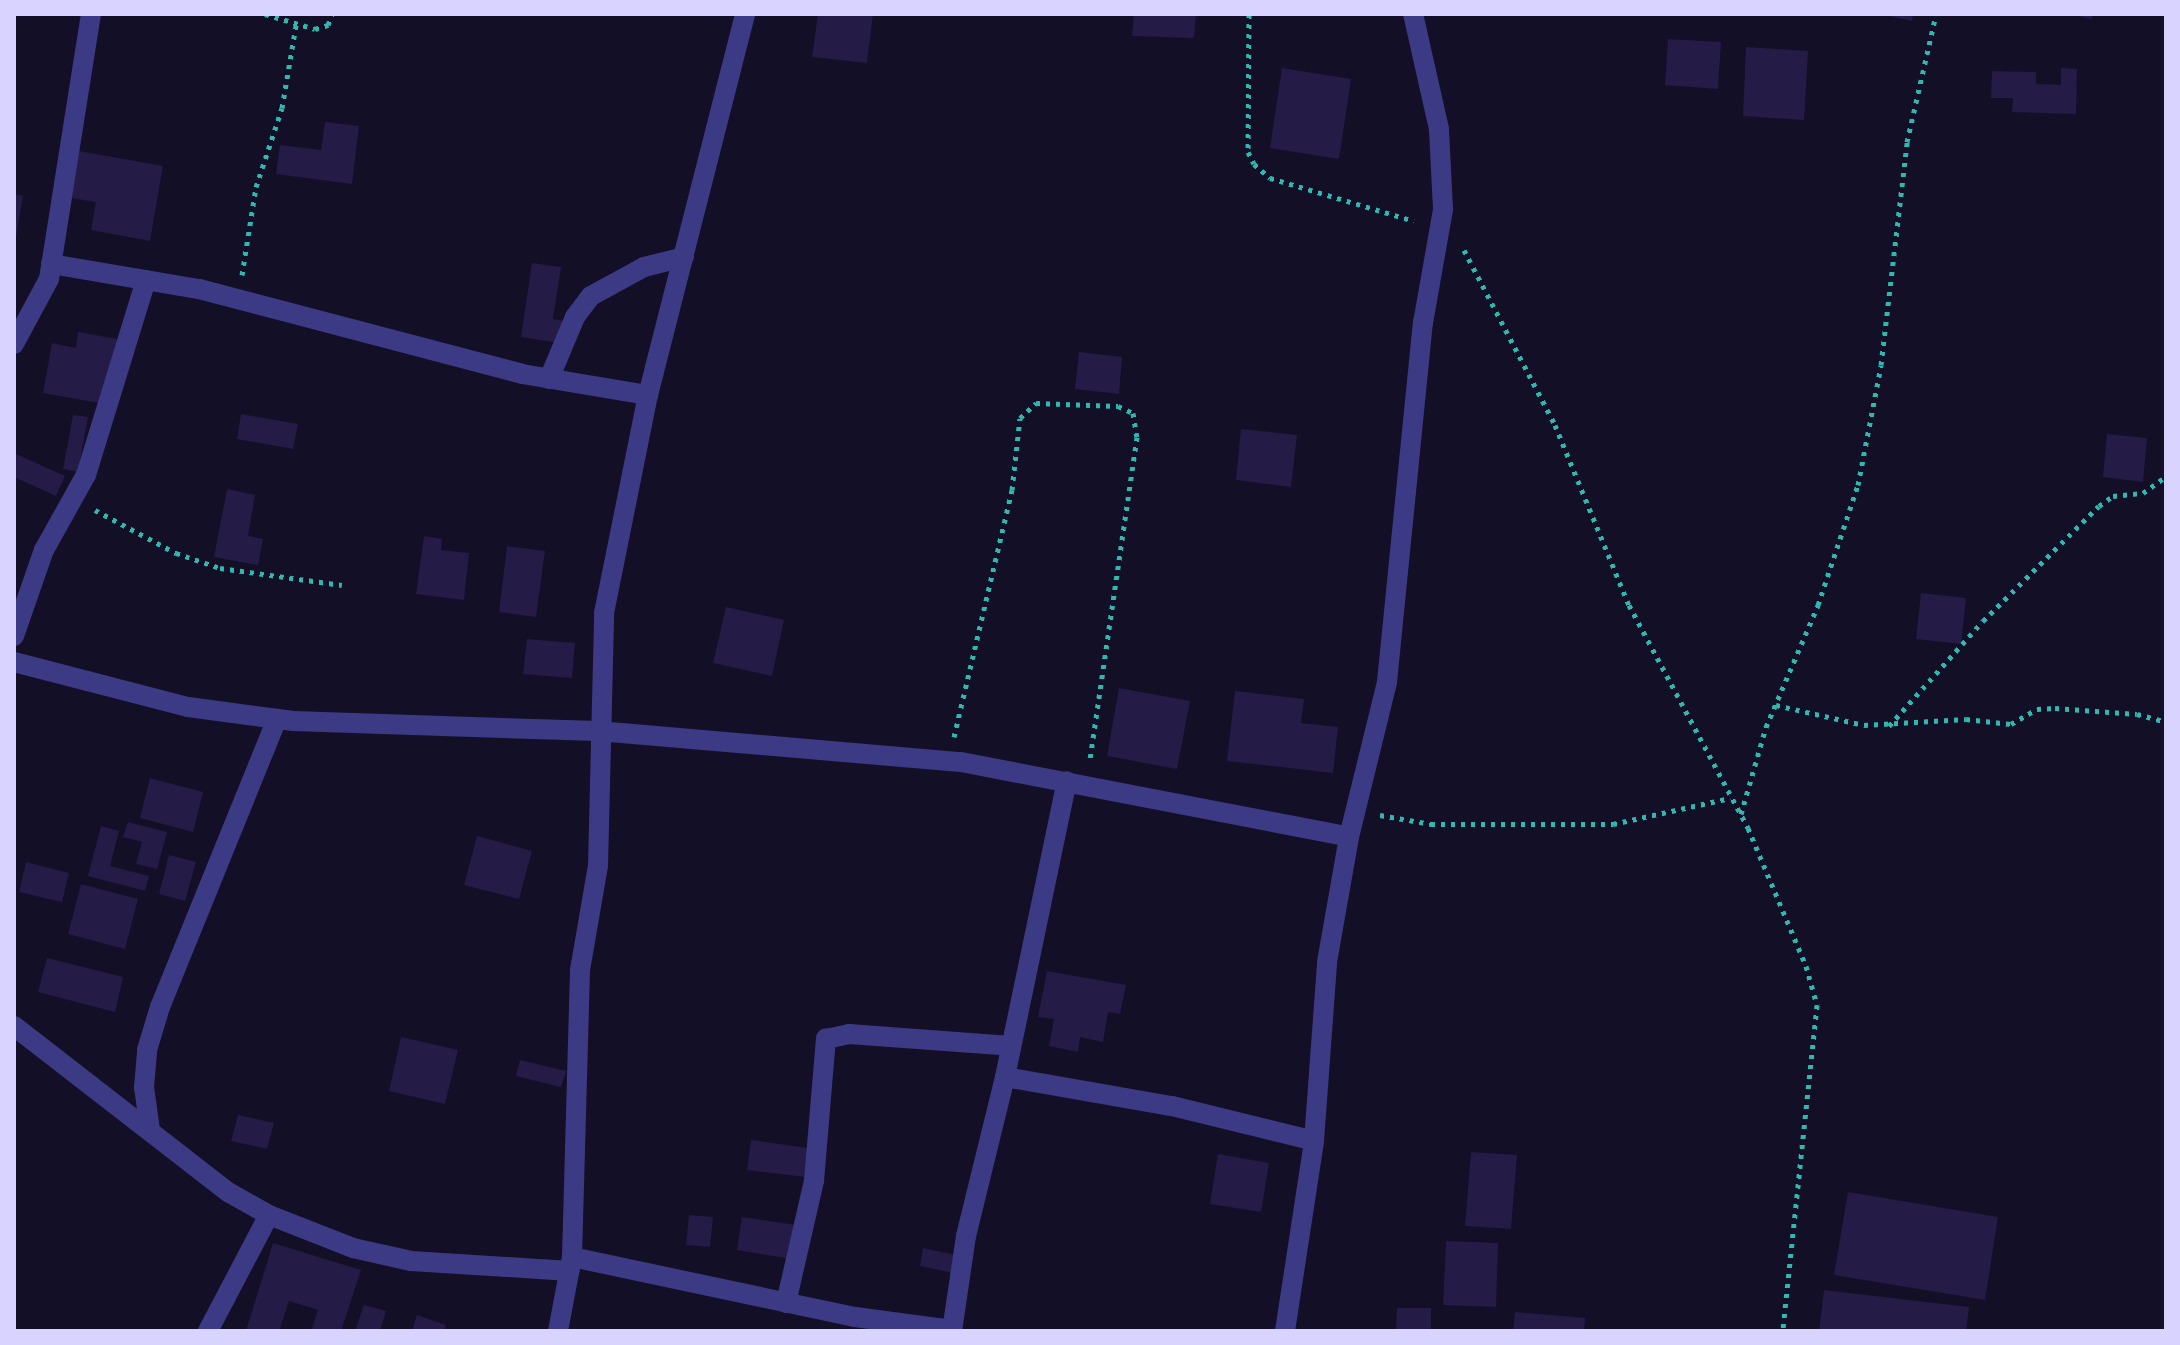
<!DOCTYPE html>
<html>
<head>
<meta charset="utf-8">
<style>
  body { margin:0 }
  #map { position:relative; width:2180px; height:1345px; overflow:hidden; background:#130f26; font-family:"Alegreya Sans",sans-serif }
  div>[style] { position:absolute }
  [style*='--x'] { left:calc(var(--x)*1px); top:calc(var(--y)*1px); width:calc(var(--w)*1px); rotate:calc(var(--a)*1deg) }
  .building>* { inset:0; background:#241b47 }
  .path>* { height:5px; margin-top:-2.5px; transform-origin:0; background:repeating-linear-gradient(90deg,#2fb8b0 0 4px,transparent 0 10px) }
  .minor>* { height:20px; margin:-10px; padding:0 10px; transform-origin:10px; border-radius:10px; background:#3d3a85 }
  span { translate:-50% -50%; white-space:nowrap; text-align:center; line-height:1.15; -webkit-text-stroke:8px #130f26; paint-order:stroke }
  .frame { position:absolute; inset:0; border:16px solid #d9d4ff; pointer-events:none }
</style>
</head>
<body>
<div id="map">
  <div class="building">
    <div style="clip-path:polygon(818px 14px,873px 14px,867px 63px,812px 57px)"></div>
    <div style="clip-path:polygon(1134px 14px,1196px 14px,1194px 38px,1132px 36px)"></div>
    <div style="clip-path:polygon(1879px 14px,1913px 14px,1912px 21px)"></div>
    <div style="clip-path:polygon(2069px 14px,2092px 14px,2092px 19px)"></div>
    <div style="clip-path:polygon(1668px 39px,1721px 42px,1718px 89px,1665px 85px)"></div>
    <div style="clip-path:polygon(1746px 47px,1808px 51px,1804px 120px,1743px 116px)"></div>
    <div style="clip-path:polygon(1282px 68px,1351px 79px,1339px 159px,1270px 148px)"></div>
    <div style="clip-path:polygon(2061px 68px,2077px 69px,2076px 114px,2012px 112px,2013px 98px,1991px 98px,1992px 71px,2036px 72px,2036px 84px,2061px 85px)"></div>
    <div style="clip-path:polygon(325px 122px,359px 126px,352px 184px,276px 174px,280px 145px,321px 150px)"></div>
    <div style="clip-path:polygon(79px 151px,163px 166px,150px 241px,91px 230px,96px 202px,71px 198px)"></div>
    <div style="clip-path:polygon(14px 194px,23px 196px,16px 237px,14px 237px)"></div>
    <div style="clip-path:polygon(532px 263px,561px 267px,553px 319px,564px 321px,560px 343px,521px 337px)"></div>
    <div style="clip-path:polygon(78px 332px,117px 339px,105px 404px,43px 393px,52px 343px,76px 348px)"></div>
    <div style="clip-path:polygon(1079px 352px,1122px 357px,1119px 394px,1075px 389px)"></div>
    <div style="clip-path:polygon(241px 414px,298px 424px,293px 449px,237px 439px)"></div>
    <div style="clip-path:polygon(73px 415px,88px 417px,78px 472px,63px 469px)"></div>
    <div style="clip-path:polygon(1241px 429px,1297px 435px,1291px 487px,1236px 480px)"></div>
    <div style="clip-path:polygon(2107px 434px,2147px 438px,2143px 482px,2103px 477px)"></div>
    <div style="clip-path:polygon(14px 453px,65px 476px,56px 496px,14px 477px)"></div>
    <div style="clip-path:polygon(227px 489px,255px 495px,248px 536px,263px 539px,258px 565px,214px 557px)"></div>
    <div style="clip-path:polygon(424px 536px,442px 539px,441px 550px,469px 553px,464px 600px,416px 594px)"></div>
    <div style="clip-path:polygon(507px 546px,545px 551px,536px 617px,499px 612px)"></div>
    <div style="clip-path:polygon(1921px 593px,1966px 598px,1961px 644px,1916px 639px)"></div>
    <div style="clip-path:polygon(726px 607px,784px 620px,772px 676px,713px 663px)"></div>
    <div style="clip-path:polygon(527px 639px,575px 643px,572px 678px,523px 674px)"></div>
    <div style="clip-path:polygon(1119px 688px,1190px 701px,1177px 769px,1107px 756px)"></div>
    <div style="clip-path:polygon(1235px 691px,1304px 699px,1301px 723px,1338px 727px,1333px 773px,1227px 761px)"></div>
    <div style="clip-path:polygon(150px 778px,203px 792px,193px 832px,140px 818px)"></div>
    <div style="clip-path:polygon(128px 822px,167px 832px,157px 869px,136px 864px,142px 842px,123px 837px)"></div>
    <div style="clip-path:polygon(101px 826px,119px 831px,110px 866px,149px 876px,145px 891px,88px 876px)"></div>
    <div style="clip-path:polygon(477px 836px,532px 851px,519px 899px,464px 885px)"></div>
    <div style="clip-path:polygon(169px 855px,196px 862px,185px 901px,159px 894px)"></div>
    <div style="clip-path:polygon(26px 862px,69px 873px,62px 902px,19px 892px)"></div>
    <div style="clip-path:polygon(81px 884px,138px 899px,125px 949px,68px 934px)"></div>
    <div style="clip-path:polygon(47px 958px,123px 977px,115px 1012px,38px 992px)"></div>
    <div style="clip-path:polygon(1047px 971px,1126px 985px,1120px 1014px,1108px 1012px,1103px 1042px,1080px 1037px,1078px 1052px,1049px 1046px,1054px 1019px,1038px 1017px)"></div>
    <div style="clip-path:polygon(401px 1037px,458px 1050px,445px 1104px,389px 1091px)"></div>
    <div style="clip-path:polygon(520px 1060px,566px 1071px,561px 1087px,516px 1076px)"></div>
    <div style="clip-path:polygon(238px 1115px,274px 1123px,267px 1149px,231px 1141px)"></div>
    <div style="clip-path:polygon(751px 1140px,808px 1148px,805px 1177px,747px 1170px)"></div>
    <div style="clip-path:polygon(1471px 1152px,1517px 1155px,1511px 1229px,1465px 1226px)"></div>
    <div style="clip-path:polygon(1218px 1154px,1269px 1163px,1261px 1212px,1210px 1204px)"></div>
    <div style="clip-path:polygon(1848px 1192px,1998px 1217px,1985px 1300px,1834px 1275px)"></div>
    <div style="clip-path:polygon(689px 1215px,713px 1217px,710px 1247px,686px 1245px)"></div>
    <div style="clip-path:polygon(742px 1217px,796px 1225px,791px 1259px,737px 1250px)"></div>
    <div style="clip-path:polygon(1446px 1241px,1498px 1243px,1496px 1307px,1443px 1305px)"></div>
    <div style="clip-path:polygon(273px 1243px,361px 1270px,341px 1331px,311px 1331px,318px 1310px,289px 1301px,279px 1331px,246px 1331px)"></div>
    <div style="clip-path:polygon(923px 1248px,956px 1255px,953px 1273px,920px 1266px)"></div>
    <div style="clip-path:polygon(1824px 1290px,1969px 1307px,1966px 1331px,1819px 1331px)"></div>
    <div style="clip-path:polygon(364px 1305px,386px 1311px,380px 1331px,355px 1331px)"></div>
    <div style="clip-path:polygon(1397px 1308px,1431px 1308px,1431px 1331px,1396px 1331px)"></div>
    <div style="clip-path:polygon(1515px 1312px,1585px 1318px,1584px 1331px,1513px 1331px)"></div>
    <div style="clip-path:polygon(417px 1315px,446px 1325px,444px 1331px,412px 1331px)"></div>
  </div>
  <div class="path">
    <div style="--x:265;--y:14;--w:52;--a:16.7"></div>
    <div style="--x:315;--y:29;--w:14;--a:-17"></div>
    <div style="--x:328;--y:25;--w:12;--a:-70"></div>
    <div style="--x:1249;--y:14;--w:138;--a:90.4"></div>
    <div style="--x:1248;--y:152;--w:13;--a:63"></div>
    <div style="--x:1254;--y:164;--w:21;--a:41"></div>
    <div style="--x:1270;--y:178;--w:150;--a:16.6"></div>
    <div style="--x:1464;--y:250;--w:197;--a:62.5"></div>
    <div style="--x:1555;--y:425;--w:195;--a:67.7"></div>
    <div style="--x:1629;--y:605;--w:253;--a:61.9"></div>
    <div style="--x:1748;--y:828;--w:150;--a:67.2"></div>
    <div style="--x:1806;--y:966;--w:41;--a:74.2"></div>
    <div style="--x:1817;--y:1005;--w:328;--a:96"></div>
    <div style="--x:242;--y:275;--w:89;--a:-81"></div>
    <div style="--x:256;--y:187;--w:83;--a:-71.8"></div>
    <div style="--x:282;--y:108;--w:84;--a:-80.4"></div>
    <div style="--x:95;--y:510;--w:92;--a:28"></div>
    <div style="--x:176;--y:553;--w:46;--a:18.8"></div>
    <div style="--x:220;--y:568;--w:123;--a:7.9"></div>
    <div style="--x:1776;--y:705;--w:90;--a:12.8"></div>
    <div style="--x:1864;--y:725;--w:102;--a:-3.4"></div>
    <div style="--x:1966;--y:719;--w:45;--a:6.3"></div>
    <div style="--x:2011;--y:724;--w:30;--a:-30"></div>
    <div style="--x:2037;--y:709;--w:18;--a:-3"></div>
    <div style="--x:2055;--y:708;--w:82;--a:4.2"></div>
    <div style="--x:2137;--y:714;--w:30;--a:15"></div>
    <div style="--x:1889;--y:726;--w:141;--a:-48.2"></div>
    <div style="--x:1983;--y:621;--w:163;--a:-44.8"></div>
    <div style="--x:2099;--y:506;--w:17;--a:-36"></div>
    <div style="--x:2113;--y:496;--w:30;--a:-6"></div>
    <div style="--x:2143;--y:493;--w:29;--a:-36"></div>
    <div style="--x:954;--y:737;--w:254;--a:-76.8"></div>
    <div style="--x:1012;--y:490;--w:72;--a:-83.7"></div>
    <div style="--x:1020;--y:418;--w:22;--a:-43"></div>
    <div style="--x:1036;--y:403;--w:82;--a:2.1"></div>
    <div style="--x:1118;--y:406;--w:17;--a:25"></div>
    <div style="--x:1133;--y:413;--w:24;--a:81"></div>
    <div style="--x:1137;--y:437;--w:325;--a:98.3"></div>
    <div style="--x:1741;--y:814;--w:91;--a:-74"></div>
    <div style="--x:1766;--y:727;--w:133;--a:-66.9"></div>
    <div style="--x:1818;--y:605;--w:126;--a:-71.6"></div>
    <div style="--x:1858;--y:485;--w:122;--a:-79.1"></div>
    <div style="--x:1881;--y:365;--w:225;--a:-83.3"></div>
    <div style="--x:1907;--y:142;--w:131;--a:-77.2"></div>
    <div style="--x:1380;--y:815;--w:52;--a:10"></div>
    <div style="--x:1431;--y:824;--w:182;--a:0"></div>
    <div style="--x:1613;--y:824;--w:120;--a:-12.5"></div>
  </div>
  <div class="minor">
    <div style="--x:51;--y:264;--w:150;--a:9.6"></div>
    <div style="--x:199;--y:289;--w:334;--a:14.7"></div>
    <div style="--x:522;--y:374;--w:128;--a:9.5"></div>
    <div style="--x:14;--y:344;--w:74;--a:-61.7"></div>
    <div style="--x:49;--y:279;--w:268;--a:-81"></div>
    <div style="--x:549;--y:379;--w:67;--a:-67.2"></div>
    <div style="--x:575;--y:317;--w:26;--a:-53"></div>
    <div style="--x:591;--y:296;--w:60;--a:-28.7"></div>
    <div style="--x:644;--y:267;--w:41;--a:-14"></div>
    <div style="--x:14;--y:636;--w:91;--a:-70.8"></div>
    <div style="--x:44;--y:550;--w:86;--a:-60.8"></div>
    <div style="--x:86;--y:475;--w:204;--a:-72.9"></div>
    <div style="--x:14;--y:662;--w:180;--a:14.5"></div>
    <div style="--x:188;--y:707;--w:106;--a:7.6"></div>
    <div style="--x:293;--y:721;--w:305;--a:1.9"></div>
    <div style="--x:598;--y:731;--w:364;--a:4.9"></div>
    <div style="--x:961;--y:762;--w:395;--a:10.9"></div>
    <div style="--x:14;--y:1026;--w:271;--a:37.8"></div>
    <div style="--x:228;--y:1192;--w:47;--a:29.3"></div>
    <div style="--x:269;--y:1215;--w:90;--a:21.4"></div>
    <div style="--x:353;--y:1248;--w:59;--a:12.6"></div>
    <div style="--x:411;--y:1261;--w:159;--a:3.6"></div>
    <div style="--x:1005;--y:1077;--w:169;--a:9.9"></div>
    <div style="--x:1172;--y:1106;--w:146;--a:13.8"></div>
    <div style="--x:150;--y:1130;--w:43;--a:-97.9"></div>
    <div style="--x:144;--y:1087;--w:37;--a:-85"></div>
    <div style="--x:147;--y:1050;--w:45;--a:-73.2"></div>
    <div style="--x:160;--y:1007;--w:311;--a:-67.9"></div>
    <div style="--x:572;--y:1257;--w:289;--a:12"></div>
    <div style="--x:855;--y:1317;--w:98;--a:7.6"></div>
    <div style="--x:786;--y:1303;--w:125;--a:-77.1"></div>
    <div style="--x:814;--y:1181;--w:143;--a:-85.2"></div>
    <div style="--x:826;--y:1039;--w:24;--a:-12"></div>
    <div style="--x:849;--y:1034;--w:162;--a:4.2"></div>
    <div style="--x:208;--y:1331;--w:131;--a:-62.3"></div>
    <div style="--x:558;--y:1331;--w:75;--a:-79.3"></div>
    <div style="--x:572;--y:1257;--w:287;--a:-88.4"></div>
    <div style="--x:580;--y:970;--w:106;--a:-80.2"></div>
    <div style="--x:598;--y:866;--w:253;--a:-88.6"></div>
    <div style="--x:604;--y:613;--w:222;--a:-78.6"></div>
    <div style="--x:648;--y:395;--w:393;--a:-75.7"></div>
    <div style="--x:952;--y:1331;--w:96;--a:-81.6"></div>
    <div style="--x:966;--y:1236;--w:164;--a:-76.2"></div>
    <div style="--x:1005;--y:1077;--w:302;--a:-78.2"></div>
    <div style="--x:1285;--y:1331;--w:192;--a:-81.3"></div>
    <div style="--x:1314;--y:1141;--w:179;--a:-85.8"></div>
    <div style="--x:1327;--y:962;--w:127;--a:-80"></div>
    <div style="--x:1349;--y:837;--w:160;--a:-76.2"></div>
    <div style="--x:1387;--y:682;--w:361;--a:-84.3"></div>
    <div style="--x:1423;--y:323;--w:116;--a:-80"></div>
    <div style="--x:1443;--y:209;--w:80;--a:-92.9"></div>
    <div style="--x:1439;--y:129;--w:118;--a:-102.7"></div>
  </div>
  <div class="frame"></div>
</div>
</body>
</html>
